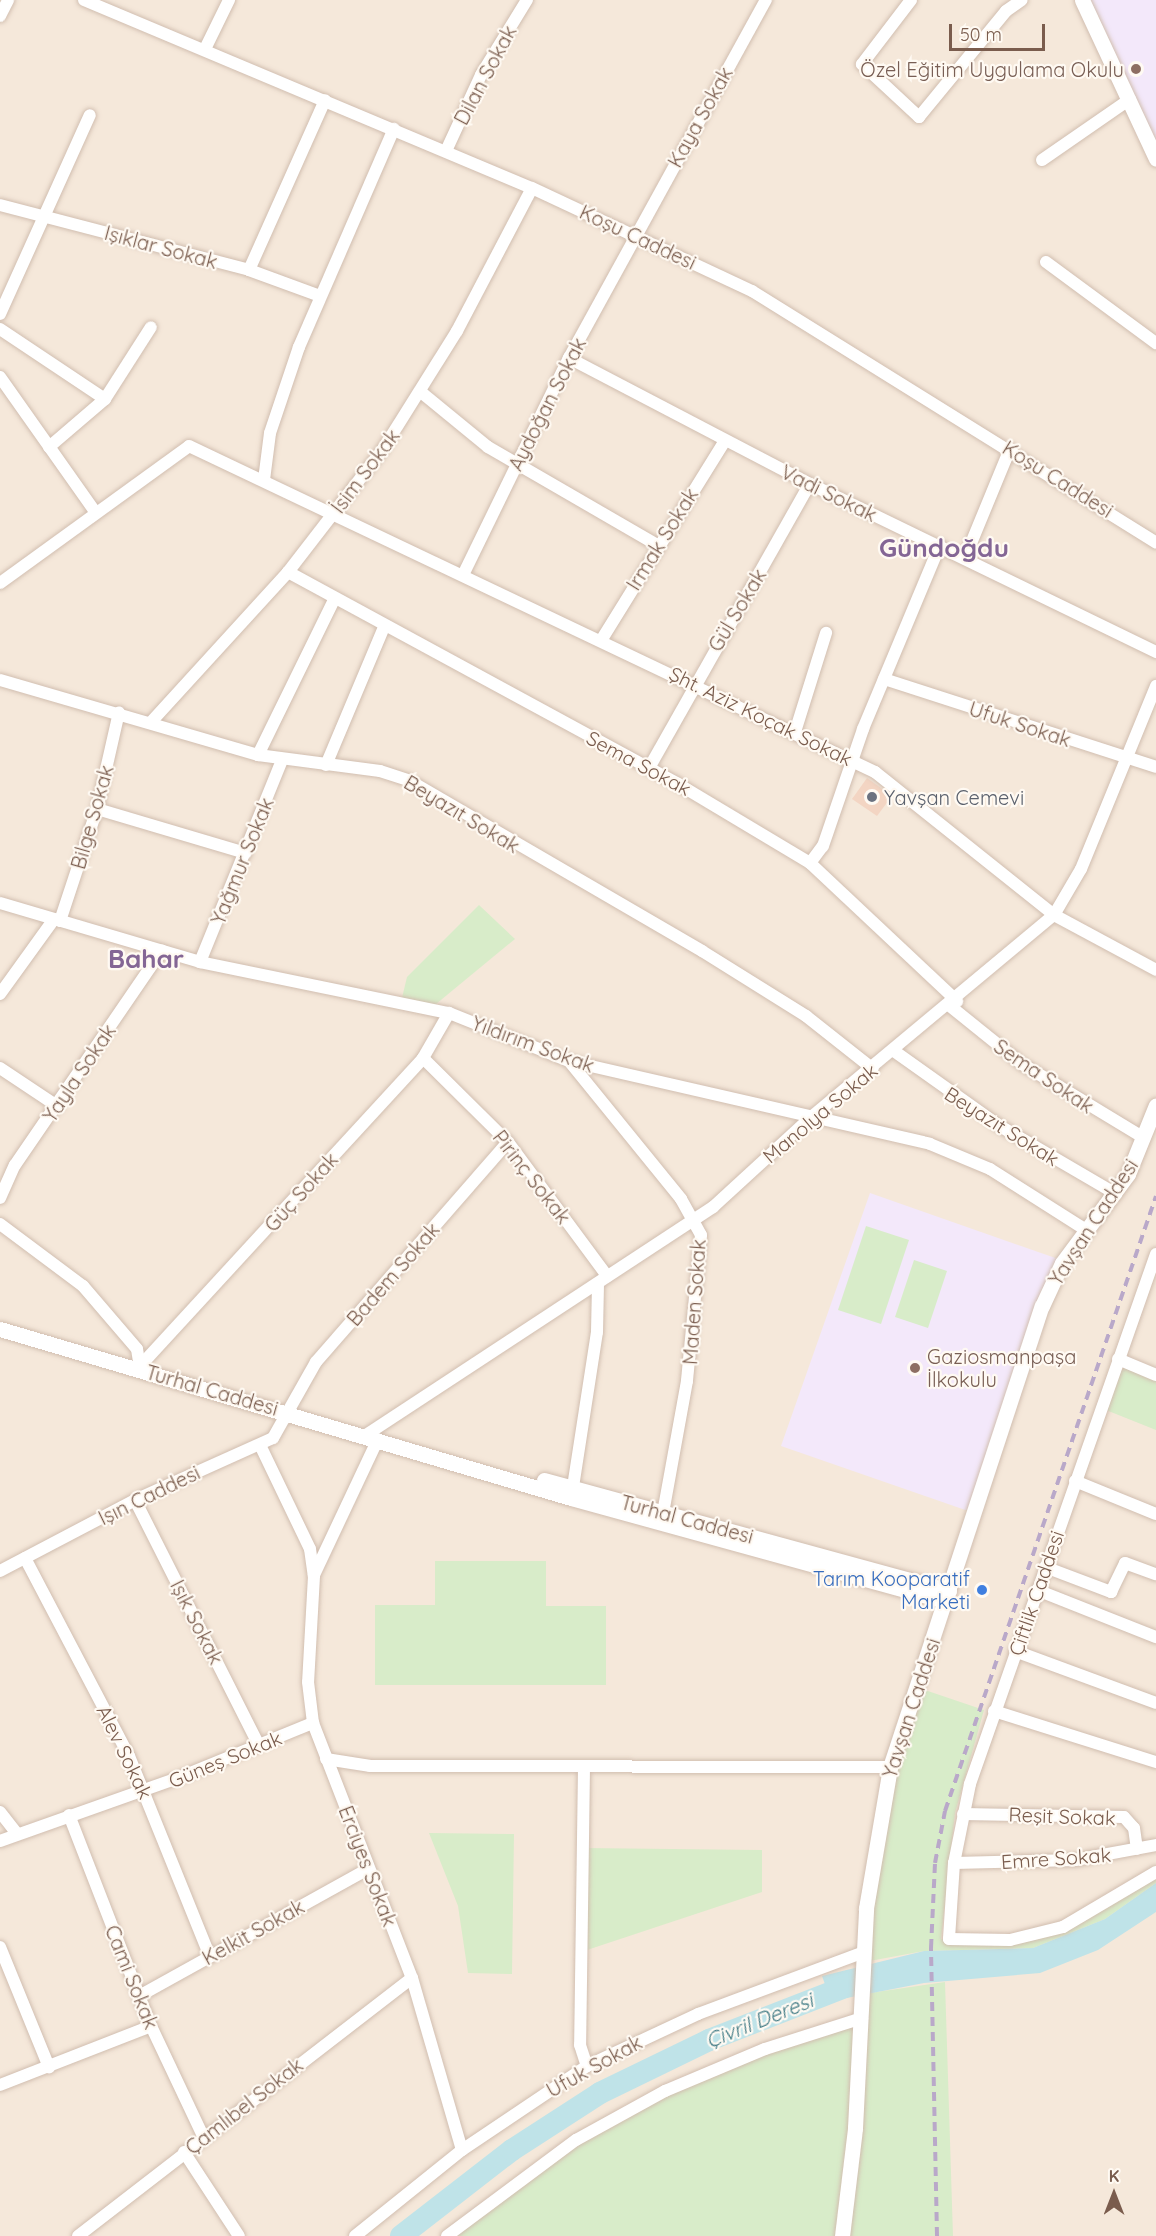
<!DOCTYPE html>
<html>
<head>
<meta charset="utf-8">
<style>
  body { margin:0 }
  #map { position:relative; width:1156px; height:2236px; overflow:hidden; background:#fdf6ec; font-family:Quicksand,sans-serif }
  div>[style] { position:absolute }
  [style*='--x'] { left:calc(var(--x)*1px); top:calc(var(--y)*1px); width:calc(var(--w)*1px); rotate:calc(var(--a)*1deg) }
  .residential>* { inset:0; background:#f5e8da }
  .education>* { inset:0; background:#f3e8fa }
  .green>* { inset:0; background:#d8ecc9 }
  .water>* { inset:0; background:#bfe3e8 }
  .river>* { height:22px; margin:-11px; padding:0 11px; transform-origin:11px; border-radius:11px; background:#bfe3e8 }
  .building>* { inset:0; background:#f3d5c3 }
  .roads { filter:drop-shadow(0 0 2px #d1beb0) drop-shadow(0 0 2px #d1beb0) }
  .minor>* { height:12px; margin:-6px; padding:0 6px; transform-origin:6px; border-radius:6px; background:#fff }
  .tertiary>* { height:15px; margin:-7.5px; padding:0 7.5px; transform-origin:7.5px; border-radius:7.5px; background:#fff }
  .rail>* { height:4px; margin-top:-2px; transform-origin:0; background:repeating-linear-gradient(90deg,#b9a8c9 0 9px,transparent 0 15px) }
  .dots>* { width:16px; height:16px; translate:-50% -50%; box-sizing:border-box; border:3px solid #fffaf3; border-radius:50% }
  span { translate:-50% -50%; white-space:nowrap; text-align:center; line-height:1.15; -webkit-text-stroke:4.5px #fffaf3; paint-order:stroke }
  .education-label { font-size:20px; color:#785e54 }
  .right { translate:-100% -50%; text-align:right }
  .left { translate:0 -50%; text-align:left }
  .street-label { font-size:20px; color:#7a5c4d }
  .worship-label { font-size:20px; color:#5b616d }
  .shop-label { font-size:20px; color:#366cbe }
  .water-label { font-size:21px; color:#437c86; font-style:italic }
  .district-label { font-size:26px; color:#846695; font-weight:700 }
  .north { position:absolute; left:1084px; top:2164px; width:60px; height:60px; -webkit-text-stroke:4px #fffaf3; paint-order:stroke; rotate:0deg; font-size:16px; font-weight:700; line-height:24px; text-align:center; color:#7a5c4d }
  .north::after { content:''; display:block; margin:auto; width:21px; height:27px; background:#7a5c4d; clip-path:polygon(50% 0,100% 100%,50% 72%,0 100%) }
  .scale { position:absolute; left:949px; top:24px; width:96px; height:27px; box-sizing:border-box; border:3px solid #7a5c4d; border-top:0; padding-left:8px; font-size:18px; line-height:21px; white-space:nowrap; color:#7a5c4d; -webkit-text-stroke:4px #fffaf3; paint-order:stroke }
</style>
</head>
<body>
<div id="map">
  <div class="residential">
    <div style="clip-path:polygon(0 0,1156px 0,1156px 2236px,0 2236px)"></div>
  </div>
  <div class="education">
    <div style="clip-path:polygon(1082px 0,1156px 0,1156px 157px)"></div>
    <div style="clip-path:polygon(870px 1193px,1064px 1261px,974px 1513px,781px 1446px)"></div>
  </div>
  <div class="green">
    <div style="clip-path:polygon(479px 905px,515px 939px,430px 1009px,401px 1002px,407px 977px)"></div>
    <div style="clip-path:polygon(866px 1226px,909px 1240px,881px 1324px,838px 1310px)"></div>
    <div style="clip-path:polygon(914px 1260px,947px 1271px,928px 1328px,895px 1317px)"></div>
    <div style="clip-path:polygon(1118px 1359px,1156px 1375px,1156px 1430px,1101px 1408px)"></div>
    <div style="clip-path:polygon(435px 1561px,546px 1561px,546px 1606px,606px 1606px,606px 1685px,375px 1685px,375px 1605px,435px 1605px)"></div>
    <div style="clip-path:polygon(916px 1687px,984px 1710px,955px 1813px,941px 1939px,1038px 1934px,1156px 1872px,1156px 1883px,1105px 1919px,1033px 1948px,924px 1951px,864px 1962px,871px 1867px)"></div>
    <div style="clip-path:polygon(429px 1833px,514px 1834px,512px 1974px,468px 1973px,458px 1906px)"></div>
    <div style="clip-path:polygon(583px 1848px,762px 1850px,762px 1892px,581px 1952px)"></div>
    <div style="clip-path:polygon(945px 1982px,953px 2236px,447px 2236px,530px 2172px,665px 2091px,862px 2018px,863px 1994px)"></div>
  </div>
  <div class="water">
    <div style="clip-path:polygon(1156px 1883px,1156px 1912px,1098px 1950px,1040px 1973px,924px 1983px,831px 2001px,822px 1976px,924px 1951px,1033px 1948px,1105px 1919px)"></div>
  </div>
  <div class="river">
    <div style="--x:401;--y:2236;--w:140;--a:-37.8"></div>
    <div style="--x:512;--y:2150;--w:105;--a:-32.9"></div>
    <div style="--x:600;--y:2093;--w:121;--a:-25.9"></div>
    <div style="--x:709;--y:2040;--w:157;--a:-21.3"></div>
  </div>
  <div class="building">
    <div style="clip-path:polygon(867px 778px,892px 796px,877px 816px,852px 799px)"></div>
  </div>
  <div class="roads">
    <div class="minor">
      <div style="--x:84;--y:0;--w:486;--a:22.8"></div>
      <div style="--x:532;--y:188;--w:243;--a:25.1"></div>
      <div style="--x:752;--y:291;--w:476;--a:31.9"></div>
      <div style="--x:911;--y:0;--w:81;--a:127.4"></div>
      <div style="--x:862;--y:64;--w:78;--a:42.9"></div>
      <div style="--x:919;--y:117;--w:137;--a:-50.6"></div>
      <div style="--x:1006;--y:11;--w:19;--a:-35"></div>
      <div style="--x:0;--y:16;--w:18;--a:-63"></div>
      <div style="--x:205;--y:49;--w:55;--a:-63.9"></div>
      <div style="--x:446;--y:151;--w:84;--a:-65.3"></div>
      <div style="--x:481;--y:75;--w:88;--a:-58.5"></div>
      <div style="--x:1042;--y:160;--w:107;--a:-34.7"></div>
      <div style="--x:0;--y:205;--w:257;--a:14.6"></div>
      <div style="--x:249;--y:270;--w:76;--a:20.1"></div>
      <div style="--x:1046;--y:262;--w:137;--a:36.4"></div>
      <div style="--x:249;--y:270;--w:186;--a:-65.9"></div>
      <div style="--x:0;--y:314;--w:218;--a:-65.7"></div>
      <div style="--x:0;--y:329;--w:126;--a:33.7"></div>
      <div style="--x:569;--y:358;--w:272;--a:27.6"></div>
      <div style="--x:810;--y:484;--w:385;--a:25.9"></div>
      <div style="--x:0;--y:377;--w:166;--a:54.8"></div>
      <div style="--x:422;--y:393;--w:85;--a:39.3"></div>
      <div style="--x:488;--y:447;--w:195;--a:30.1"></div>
      <div style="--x:49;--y:447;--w:74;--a:-40.6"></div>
      <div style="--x:105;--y:399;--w:85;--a:-57.4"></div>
      <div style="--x:264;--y:480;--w:47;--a:-82.7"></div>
      <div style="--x:270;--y:433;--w:91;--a:-71.4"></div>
      <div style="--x:299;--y:347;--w:238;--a:-66.5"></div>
      <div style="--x:965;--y:558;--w:118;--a:-67.6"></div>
      <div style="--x:288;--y:572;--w:444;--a:28.5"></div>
      <div style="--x:678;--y:784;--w:154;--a:30.9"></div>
      <div style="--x:810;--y:863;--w:202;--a:43.2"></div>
      <div style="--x:463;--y:575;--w:242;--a:-64"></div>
      <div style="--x:569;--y:358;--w:409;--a:-61.2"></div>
      <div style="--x:0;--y:583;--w:233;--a:-35.9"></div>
      <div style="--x:189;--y:446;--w:760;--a:25.42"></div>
      <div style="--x:875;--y:772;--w:229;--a:38.6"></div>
      <div style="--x:1054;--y:915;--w:116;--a:28.3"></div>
      <div style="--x:602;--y:639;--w:233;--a:-58.2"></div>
      <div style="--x:884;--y:679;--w:286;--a:17.9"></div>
      <div style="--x:0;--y:680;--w:269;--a:16.2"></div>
      <div style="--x:258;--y:755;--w:123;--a:7.5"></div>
      <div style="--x:380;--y:771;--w:32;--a:18"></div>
      <div style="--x:410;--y:781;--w:338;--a:30.2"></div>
      <div style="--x:702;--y:951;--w:123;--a:32"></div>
      <div style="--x:806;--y:1016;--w:85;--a:38.3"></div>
      <div style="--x:152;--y:721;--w:202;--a:-47.6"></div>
      <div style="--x:288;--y:572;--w:155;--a:-52.3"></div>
      <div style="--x:383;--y:449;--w:139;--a:-57.9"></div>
      <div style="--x:457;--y:331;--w:161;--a:-62.3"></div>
      <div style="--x:795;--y:732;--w:104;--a:-72.6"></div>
      <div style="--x:258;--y:755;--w:173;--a:-63.9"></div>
      <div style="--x:326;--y:765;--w:150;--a:-67.2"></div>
      <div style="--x:649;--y:768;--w:326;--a:-60.5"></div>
      <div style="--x:97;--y:809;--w:155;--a:16.5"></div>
      <div style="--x:810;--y:863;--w:21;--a:-53"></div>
      <div style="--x:823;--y:846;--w:124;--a:-71.1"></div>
      <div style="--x:863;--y:729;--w:199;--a:-67.3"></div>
      <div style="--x:0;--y:903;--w:209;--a:16.4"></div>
      <div style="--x:200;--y:962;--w:254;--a:11.6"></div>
      <div style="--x:449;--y:1013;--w:129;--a:21.8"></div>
      <div style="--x:569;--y:1061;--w:370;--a:12.9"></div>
      <div style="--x:930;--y:1144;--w:65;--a:22.6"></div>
      <div style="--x:990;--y:1169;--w:114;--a:32.4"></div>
      <div style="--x:60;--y:921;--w:118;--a:-71.7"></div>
      <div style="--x:97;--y:809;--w:99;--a:-77.2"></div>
      <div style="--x:200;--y:962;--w:218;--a:-67.9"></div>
      <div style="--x:0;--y:994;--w:92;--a:-54.2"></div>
      <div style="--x:950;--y:1006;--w:92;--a:38.9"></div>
      <div style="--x:1022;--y:1064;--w:143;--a:31.2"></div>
      <div style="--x:894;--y:1051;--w:128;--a:35.4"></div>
      <div style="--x:998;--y:1125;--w:137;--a:30.3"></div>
      <div style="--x:423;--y:1058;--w:120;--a:44.7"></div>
      <div style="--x:508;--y:1142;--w:167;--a:53.5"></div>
      <div style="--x:569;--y:1061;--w:178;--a:50.9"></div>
      <div style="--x:681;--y:1199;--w:41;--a:60.9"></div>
      <div style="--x:701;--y:1235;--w:147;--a:95.5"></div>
      <div style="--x:687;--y:1381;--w:134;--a:100.3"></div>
      <div style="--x:0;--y:1068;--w:69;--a:33.7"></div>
      <div style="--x:0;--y:1198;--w:36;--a:-66"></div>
      <div style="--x:15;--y:1165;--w:260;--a:-55.6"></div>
      <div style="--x:0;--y:1224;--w:104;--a:36.8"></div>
      <div style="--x:83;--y:1286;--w:83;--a:49.4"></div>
      <div style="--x:137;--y:1349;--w:18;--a:81"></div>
      <div style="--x:1156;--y:1254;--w:562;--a:109.34"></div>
      <div style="--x:970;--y:1784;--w:81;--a:101.4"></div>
      <div style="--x:954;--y:1863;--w:76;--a:93.8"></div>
      <div style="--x:949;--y:1939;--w:61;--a:0.9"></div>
      <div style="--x:1010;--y:1940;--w:55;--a:-13.8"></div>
      <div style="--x:1063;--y:1927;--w:108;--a:-30.6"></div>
      <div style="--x:1118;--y:1359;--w:41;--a:22.8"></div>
      <div style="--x:142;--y:1364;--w:415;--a:-47.4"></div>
      <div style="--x:423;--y:1058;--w:52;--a:-60"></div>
      <div style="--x:366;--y:1435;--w:415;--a:-33.3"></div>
      <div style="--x:713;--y:1207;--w:132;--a:-42.5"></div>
      <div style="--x:810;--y:1118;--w:317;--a:-39.8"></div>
      <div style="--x:1054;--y:915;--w:53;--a:-59.6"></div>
      <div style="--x:1081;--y:869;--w:198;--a:-67.7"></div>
      <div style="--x:260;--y:1445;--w:115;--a:64.3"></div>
      <div style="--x:310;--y:1549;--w:27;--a:82"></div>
      <div style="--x:314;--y:1576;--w:106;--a:93.2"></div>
      <div style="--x:308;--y:1682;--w:41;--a:83"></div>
      <div style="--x:313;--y:1723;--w:274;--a:68.8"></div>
      <div style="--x:412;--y:1978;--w:179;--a:73.8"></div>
      <div style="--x:1075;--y:1481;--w:87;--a:22.2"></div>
      <div style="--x:573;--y:1487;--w:157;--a:-81.2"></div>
      <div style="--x:597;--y:1332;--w:49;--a:-88.8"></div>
      <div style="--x:135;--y:1500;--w:275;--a:63.2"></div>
      <div style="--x:25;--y:1558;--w:224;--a:62.3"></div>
      <div style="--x:129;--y:1756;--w:214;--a:68"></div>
      <div style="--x:1045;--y:1567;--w:71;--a:20.7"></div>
      <div style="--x:1111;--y:1592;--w:32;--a:-64"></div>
      <div style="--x:1125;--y:1563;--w:33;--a:20"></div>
      <div style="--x:0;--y:1571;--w:153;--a:-27.7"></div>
      <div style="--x:135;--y:1500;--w:151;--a:-24.2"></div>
      <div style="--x:273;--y:1438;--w:87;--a:-60.5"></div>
      <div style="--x:316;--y:1362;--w:292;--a:-48.9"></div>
      <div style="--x:314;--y:1575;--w:150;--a:-64.8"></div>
      <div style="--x:1037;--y:1590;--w:128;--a:21.6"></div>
      <div style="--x:1015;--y:1651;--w:150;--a:20.2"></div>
      <div style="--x:994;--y:1711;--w:170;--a:17.5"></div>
      <div style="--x:326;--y:1759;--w:45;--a:9"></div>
      <div style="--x:370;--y:1766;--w:520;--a:0.11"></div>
      <div style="--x:584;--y:1767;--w:278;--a:90.8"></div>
      <div style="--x:580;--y:2045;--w:22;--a:72"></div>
      <div style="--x:0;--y:1812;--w:28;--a:52"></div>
      <div style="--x:963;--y:1814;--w:161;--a:1.1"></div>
      <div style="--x:1124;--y:1817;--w:15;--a:48"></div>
      <div style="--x:1134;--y:1828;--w:21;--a:82"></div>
      <div style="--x:69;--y:1815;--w:226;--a:68.8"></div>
      <div style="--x:151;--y:2026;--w:122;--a:64.7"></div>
      <div style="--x:0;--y:1841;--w:189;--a:-19.5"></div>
      <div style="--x:178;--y:1778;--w:146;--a:-22.2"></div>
      <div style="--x:954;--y:1863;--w:121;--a:-1.4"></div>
      <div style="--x:1075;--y:1860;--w:82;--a:-10.5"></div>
      <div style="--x:0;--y:1947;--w:130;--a:67.8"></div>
      <div style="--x:139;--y:1996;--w:262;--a:-29"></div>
      <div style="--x:0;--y:2085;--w:162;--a:-21.3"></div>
      <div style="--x:184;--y:2152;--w:100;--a:56.8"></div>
      <div style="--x:78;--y:2236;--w:422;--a:-37.7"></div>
      <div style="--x:355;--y:2236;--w:137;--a:-38.8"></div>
      <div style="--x:462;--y:2150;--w:151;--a:-33.9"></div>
      <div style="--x:587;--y:2066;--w:123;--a:-25.1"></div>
      <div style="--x:698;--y:2014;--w:177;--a:-20.5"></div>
      <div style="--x:447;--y:2236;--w:161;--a:-36.7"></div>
      <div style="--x:576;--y:2140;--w:102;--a:-28.8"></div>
      <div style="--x:665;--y:2091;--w:108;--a:-22.8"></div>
      <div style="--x:765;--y:2049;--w:102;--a:-17.7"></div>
    </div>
    <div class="tertiary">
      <div style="--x:1082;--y:0;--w:175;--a:65"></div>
      <div style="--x:0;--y:1329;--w:595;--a:16.49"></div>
      <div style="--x:571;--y:1498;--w:388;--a:15.4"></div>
      <div style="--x:544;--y:1480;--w:420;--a:15.3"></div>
      <div style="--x:842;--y:2236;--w:109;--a:-83.1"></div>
      <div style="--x:855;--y:2128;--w:220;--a:-87.1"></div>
      <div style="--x:866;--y:1908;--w:143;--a:-80.3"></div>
      <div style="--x:890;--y:1767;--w:485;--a:-71.8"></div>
      <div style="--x:1042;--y:1306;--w:47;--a:-65.1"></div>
      <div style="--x:1062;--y:1263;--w:111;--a:-53.4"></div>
      <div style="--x:1128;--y:1174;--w:74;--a:-67.9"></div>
    </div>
  </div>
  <div class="rail">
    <div style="--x:937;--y:2236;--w:288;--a:-91.2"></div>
    <div style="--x:931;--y:1948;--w:85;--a:-87.3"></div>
    <div style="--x:935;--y:1863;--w:53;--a:-79.1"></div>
    <div style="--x:945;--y:1811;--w:650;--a:-71.06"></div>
  </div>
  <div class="dots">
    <div style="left:1136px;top:69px;background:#8d6e63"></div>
    <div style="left:872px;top:797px;background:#6b7280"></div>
    <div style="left:915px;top:1368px;background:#8d6e63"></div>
    <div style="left:982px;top:1590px;background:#3f7fe0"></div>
  </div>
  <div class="education-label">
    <span class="right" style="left:1124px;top:69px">Özel Eğitim Uygulama Okulu</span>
    <span class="left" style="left:927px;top:1368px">Gaziosmanpaşa<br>İlkokulu</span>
  </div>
  <div class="street-label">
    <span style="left:485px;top:75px;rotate:-62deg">Dilan Sokak</span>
    <span style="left:700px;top:117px;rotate:-61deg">Kaya Sokak</span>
    <span style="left:638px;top:237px;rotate:25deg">Koşu Caddesi</span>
    <span style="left:161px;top:247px;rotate:15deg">Işıklar Sokak</span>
    <span style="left:547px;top:404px;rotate:-63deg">Aydoğan Sokak</span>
    <span style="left:365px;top:471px;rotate:-53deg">İsim Sokak</span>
    <span style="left:1058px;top:479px;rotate:32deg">Koşu Caddesi</span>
    <span style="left:829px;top:493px;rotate:26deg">Vadi Sokak</span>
    <span style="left:662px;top:539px;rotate:-58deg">Irmak Sokak</span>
    <span style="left:737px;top:610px;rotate:-59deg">Gül Sokak</span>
    <span style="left:761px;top:716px;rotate:26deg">Şht. Aziz Koçak Sokak</span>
    <span style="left:1020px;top:724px;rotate:18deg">Ufuk Sokak</span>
    <span style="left:639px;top:763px;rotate:28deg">Sema Sokak</span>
    <span style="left:462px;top:814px;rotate:31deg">Beyazıt Sokak</span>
    <span style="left:92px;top:817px;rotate:-74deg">Bilge Sokak</span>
    <span style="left:242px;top:861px;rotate:-68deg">Yağmur Sokak</span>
    <span style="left:533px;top:1044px;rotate:20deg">Yıldırım Sokak</span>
    <span style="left:79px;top:1073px;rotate:-56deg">Yayla Sokak</span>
    <span style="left:1044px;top:1076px;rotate:34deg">Sema Sokak</span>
    <span style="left:820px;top:1113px;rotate:-40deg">Manolya Sokak</span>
    <span style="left:1002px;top:1126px;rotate:32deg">Beyazıt Sokak</span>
    <span style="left:532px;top:1177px;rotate:52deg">Pirinç Sokak</span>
    <span style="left:301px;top:1192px;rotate:-48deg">Güç Sokak</span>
    <span style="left:1093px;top:1222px;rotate:-57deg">Yavşan Caddesi</span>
    <span style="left:393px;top:1274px;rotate:-49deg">Badem Sokak</span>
    <span style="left:694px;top:1302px;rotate:-86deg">Maden Sokak</span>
    <span style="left:212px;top:1390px;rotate:16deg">Turhal Caddesi</span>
    <span style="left:149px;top:1495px;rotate:-26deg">Işın Caddesi</span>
    <span style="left:687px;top:1519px;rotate:15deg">Turhal Caddesi</span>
    <span style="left:1036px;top:1593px;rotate:-71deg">Çiftlik Caddesi</span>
    <span style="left:197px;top:1622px;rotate:63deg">Işık Sokak</span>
    <span style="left:911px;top:1708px;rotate:-72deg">Yavşan Caddesi</span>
    <span style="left:125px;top:1752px;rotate:64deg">Alev Sokak</span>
    <span style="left:225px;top:1759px;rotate:-22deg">Güneş Sokak</span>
    <span style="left:1062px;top:1816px;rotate:2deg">Reşit Sokak</span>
    <span style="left:1056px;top:1858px;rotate:-4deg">Emre Sokak</span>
    <span style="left:368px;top:1866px;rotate:69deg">Erciyes Sokak</span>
    <span style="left:253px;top:1932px;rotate:-29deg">Kelkit Sokak</span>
    <span style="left:132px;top:1977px;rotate:68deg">Cami Sokak</span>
    <span style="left:594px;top:2066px;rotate:-29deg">Ufuk Sokak</span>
    <span style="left:244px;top:2106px;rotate:-38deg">Çamlıbel Sokak</span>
  </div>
  <div class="worship-label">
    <span class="left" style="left:884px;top:797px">Yavşan Cemevi</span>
  </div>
  <div class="shop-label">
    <span class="right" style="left:970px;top:1590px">Tarım Kooparatif<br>Marketi</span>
  </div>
  <div class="water-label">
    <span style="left:759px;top:2020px;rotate:-22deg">Çivril Deresi</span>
  </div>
  <div class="district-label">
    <span style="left:944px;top:548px">Gündoğdu</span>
    <span style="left:146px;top:959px">Bahar</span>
  </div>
  <div class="north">K</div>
  <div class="scale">50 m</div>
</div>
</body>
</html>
